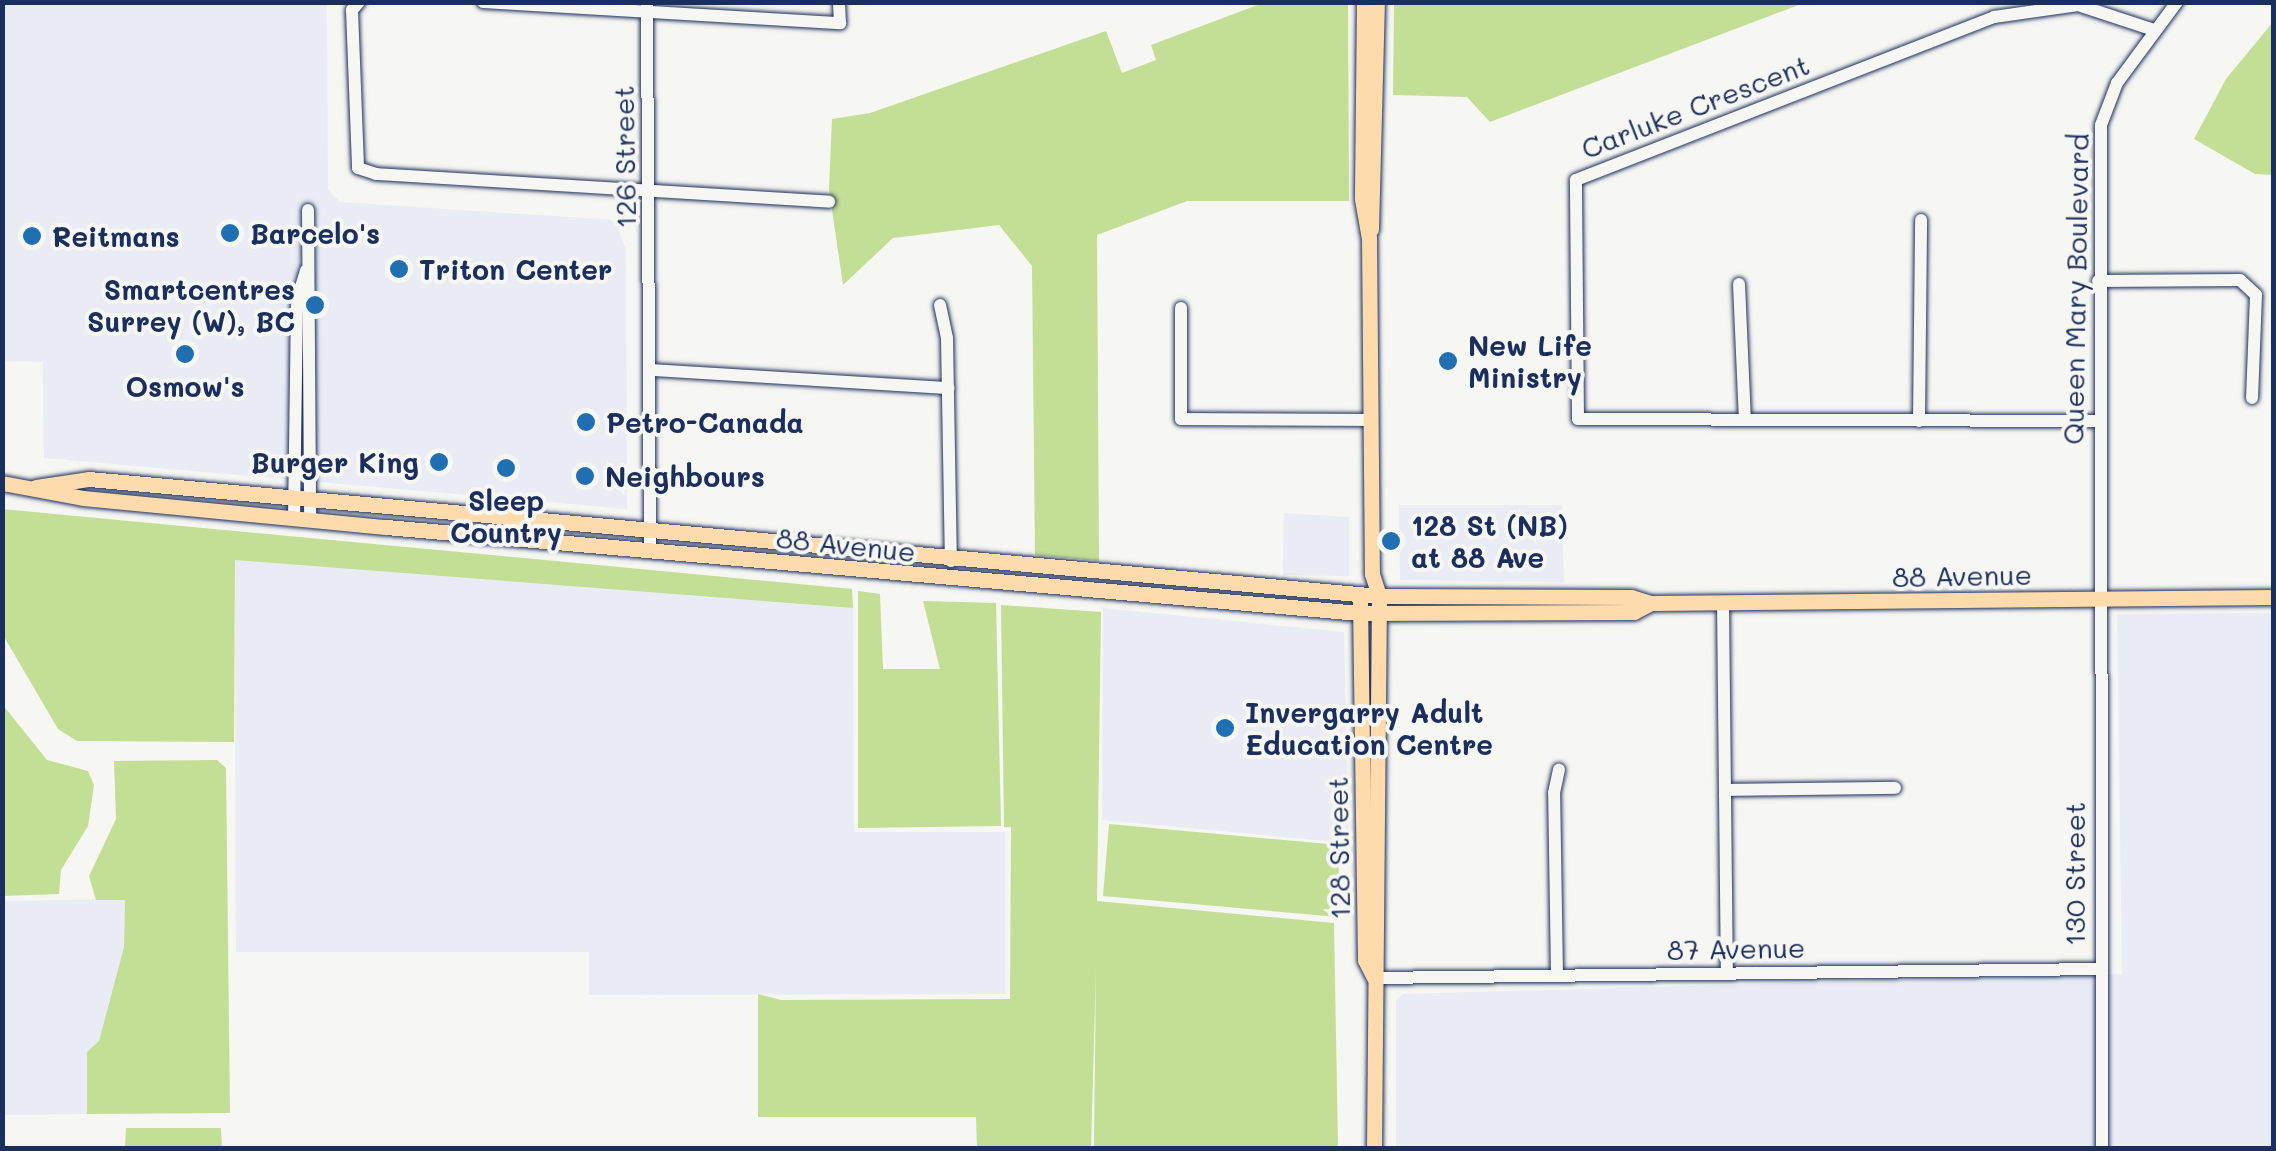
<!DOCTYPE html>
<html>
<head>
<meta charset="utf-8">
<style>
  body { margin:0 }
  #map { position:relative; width:2276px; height:1151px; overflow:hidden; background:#f6f6f2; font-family:Mali,sans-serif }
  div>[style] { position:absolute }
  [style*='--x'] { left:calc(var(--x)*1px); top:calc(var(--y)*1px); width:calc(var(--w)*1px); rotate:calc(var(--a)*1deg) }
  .built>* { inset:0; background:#e9ecf5 }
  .green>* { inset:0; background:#c3de95 }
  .roads { filter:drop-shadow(0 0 2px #1b2f5e) drop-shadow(0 0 2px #1b2f5e) }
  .minor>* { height:12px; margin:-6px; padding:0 6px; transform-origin:6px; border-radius:6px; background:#f6f6f2 }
  .major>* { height:15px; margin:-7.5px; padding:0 7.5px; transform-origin:7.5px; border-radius:7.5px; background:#fedbac }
  .dots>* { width:28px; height:28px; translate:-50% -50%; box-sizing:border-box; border:5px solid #f6f6f2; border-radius:50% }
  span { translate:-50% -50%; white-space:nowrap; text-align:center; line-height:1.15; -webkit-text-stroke:8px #f6f6f2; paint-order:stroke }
  .street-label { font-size:28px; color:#1b2f5e }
  .poi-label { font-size:28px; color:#1b2f5e; font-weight:700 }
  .left { translate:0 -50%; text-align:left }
  .right { translate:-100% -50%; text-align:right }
  .frame { position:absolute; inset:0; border:5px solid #1b2f5e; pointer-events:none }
</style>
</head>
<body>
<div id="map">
  <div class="built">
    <div style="clip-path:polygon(3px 3px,327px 3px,328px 190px,340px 202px,615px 220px,626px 250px,627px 509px,44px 458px,43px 362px,3px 361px)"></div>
    <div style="clip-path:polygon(1399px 505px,1562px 505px,1564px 582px,1400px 580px)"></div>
    <div style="clip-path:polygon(1284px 513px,1349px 517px,1349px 576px,1283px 575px)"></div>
    <div style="clip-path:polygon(235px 560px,853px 608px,854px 832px,1005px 832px,1005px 994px,589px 995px,589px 952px,236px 952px)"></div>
    <div style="clip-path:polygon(1103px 608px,1344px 632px,1349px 843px,1102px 820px)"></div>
    <div style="clip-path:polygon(2273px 613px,2273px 1148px,1396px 1148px,1396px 1000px,1403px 994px,2122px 974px,2117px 614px)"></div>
    <div style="clip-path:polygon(125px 899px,124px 947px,99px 1041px,87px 1052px,87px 1114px,3px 1115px,2px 901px)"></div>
  </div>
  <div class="green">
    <div style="clip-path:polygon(1263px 3px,1348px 3px,1349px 201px,1187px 201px,1097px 235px,1099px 561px,1035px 555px,1032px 266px,999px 225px,893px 238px,843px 285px,829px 189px,832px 119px,870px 113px,1106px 31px,1122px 73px,1156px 60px,1151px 45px)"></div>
    <div style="clip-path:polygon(1394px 3px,1394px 2px,1804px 3px,1490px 122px,1467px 97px,1393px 95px)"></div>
    <div style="clip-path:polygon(2273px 22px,2273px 175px,2255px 174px,2194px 139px,2226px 79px)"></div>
    <div style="clip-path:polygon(2px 509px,852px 589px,853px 608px,235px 560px,234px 742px,77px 741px,58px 729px,3px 635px)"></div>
    <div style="clip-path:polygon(858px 591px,880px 594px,883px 669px,940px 669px,923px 601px,996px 603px,1001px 826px,858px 828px)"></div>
    <div style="clip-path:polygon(1001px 605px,1101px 612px,1097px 901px,1334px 923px,1338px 1148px,1094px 1148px,1096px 969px,1091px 1148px,977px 1148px,976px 1117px,758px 1117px,758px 994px,781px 1000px,1010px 999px,1011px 827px,1004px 827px)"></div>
    <div style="clip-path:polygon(2px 704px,47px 760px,88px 771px,94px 785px,88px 826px,61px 870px,59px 894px,3px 896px)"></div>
    <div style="clip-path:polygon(217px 760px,226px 768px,230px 1113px,87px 1114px,87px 1052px,99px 1041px,124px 947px,125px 900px,96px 900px,89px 876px,116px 819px,114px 761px)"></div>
    <div style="clip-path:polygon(1109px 824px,1339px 845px,1338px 917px,1103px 896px)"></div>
    <div style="clip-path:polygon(126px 1128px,221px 1128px,222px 1148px,125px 1148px)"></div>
  </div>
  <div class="roads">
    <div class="minor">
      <div style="--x:359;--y:2;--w:11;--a:131"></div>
      <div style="--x:352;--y:10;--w:158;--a:87.8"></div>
      <div style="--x:358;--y:168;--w:19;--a:18"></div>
      <div style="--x:376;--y:174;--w:454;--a:3.5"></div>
      <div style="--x:483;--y:2;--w:358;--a:3.4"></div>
      <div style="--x:840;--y:23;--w:21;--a:-93"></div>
      <div style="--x:647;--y:2;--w:549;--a:89.69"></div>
      <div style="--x:308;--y:210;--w:309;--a:89.6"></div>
      <div style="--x:2098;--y:281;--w:142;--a:-0.4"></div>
      <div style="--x:2240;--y:280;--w:22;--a:43"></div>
      <div style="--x:2256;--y:295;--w:103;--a:92.2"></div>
      <div style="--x:1739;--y:284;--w:135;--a:87.5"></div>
      <div style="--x:940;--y:305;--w:34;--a:78"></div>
      <div style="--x:947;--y:338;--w:223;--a:89"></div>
      <div style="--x:1181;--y:308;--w:111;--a:90"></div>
      <div style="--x:1181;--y:419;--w:190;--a:0.3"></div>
      <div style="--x:652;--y:370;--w:297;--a:3.5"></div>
      <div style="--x:1919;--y:421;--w:201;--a:-89.4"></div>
      <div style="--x:2098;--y:421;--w:520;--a:-179.78"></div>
      <div style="--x:1578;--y:419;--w:239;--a:-90.5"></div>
      <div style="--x:1576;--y:180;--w:449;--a:-21.3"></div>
      <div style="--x:1994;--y:17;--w:85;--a:-8.1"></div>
      <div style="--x:2078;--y:5;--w:80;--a:18.2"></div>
      <div style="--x:294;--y:518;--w:218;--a:-89.2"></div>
      <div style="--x:297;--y:300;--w:31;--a:-73"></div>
      <div style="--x:1723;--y:603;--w:370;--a:89.4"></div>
      <div style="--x:1725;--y:790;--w:170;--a:-0.7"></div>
      <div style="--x:1557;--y:976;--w:183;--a:-90.9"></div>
      <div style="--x:1554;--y:793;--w:24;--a:-78"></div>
      <div style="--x:1374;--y:978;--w:725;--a:-0.71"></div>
      <div style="--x:2102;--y:1148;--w:1023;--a:-90.06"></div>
      <div style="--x:2101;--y:125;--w:45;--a:-69.1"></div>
      <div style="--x:2117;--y:83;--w:101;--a:-53.5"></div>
    </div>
    <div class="major">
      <div style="--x:1364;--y:2;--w:197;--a:90.6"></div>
      <div style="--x:1362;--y:199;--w:39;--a:80"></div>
      <div style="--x:1369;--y:237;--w:337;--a:89.5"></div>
      <div style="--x:1372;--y:574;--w:23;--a:72"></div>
      <div style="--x:1379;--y:596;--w:552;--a:90.52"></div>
      <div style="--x:1371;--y:229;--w:227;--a:-88.5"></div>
      <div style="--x:2;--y:483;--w:82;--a:10.5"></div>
      <div style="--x:83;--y:498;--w:304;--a:5.5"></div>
      <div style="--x:386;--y:527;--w:978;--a:5.05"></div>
      <div style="--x:1360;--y:613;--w:274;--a:-0.2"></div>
      <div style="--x:1634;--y:612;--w:19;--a:-28"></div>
      <div style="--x:36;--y:487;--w:54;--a:-8.6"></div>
      <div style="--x:89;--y:479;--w:1295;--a:5.18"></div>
      <div style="--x:1379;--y:596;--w:252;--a:0.2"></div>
      <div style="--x:1631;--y:597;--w:21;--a:17"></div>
      <div style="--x:1651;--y:603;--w:623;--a:-0.55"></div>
      <div style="--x:1360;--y:603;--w:357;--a:89.2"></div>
      <div style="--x:1365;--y:960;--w:20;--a:63"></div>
    </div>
  </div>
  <div class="dots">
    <div style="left:230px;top:233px;background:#1f6fb2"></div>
    <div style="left:32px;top:236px;background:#1f6fb2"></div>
    <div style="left:399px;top:269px;background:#1f6fb2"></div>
    <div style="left:315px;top:305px;background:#1f6fb2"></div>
    <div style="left:185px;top:354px;background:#1f6fb2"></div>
    <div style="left:1448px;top:361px;background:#1f6fb2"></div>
    <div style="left:586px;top:422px;background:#1f6fb2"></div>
    <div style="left:439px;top:462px;background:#1f6fb2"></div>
    <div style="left:506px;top:468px;background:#1f6fb2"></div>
    <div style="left:585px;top:476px;background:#1f6fb2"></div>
    <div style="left:1391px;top:541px;background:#1f6fb2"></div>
    <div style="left:1225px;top:728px;background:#1f6fb2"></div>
  </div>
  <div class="street-label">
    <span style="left:1695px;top:106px;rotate:-21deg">Carluke Crescent</span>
    <span style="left:624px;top:157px;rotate:-91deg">126 Street</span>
    <span style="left:2075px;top:289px;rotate:-89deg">Queen Mary Boulevard</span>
    <span style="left:846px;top:544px;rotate:6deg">88 Avenue</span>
    <span style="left:1962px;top:575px;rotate:-1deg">88 Avenue</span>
    <span style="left:1338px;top:848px;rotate:-91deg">128 Street</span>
    <span style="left:2074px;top:874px;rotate:-90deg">130 Street</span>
    <span style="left:1736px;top:948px;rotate:-1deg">87 Avenue</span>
  </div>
  <div class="poi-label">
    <span class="left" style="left:250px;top:233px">Barcelo's</span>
    <span class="left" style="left:52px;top:236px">Reitmans</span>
    <span class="left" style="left:419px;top:269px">Triton Center</span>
    <span class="right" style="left:295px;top:305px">Smartcentres<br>Surrey (W), BC</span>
    <span class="left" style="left:1468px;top:361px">New Life<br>Ministry</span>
    <span style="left:185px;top:386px">Osmow's</span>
    <span class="left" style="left:606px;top:422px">Petro-Canada</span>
    <span class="right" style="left:419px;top:462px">Burger King</span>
    <span class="left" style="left:605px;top:476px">Neighbours</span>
    <span style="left:506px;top:516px">Sleep<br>Country</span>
    <span class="left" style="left:1411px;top:541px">128 St (NB)<br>at 88 Ave</span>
    <span class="left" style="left:1245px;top:728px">Invergarry Adult<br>Education Centre</span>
  </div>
  <div class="frame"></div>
</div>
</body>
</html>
